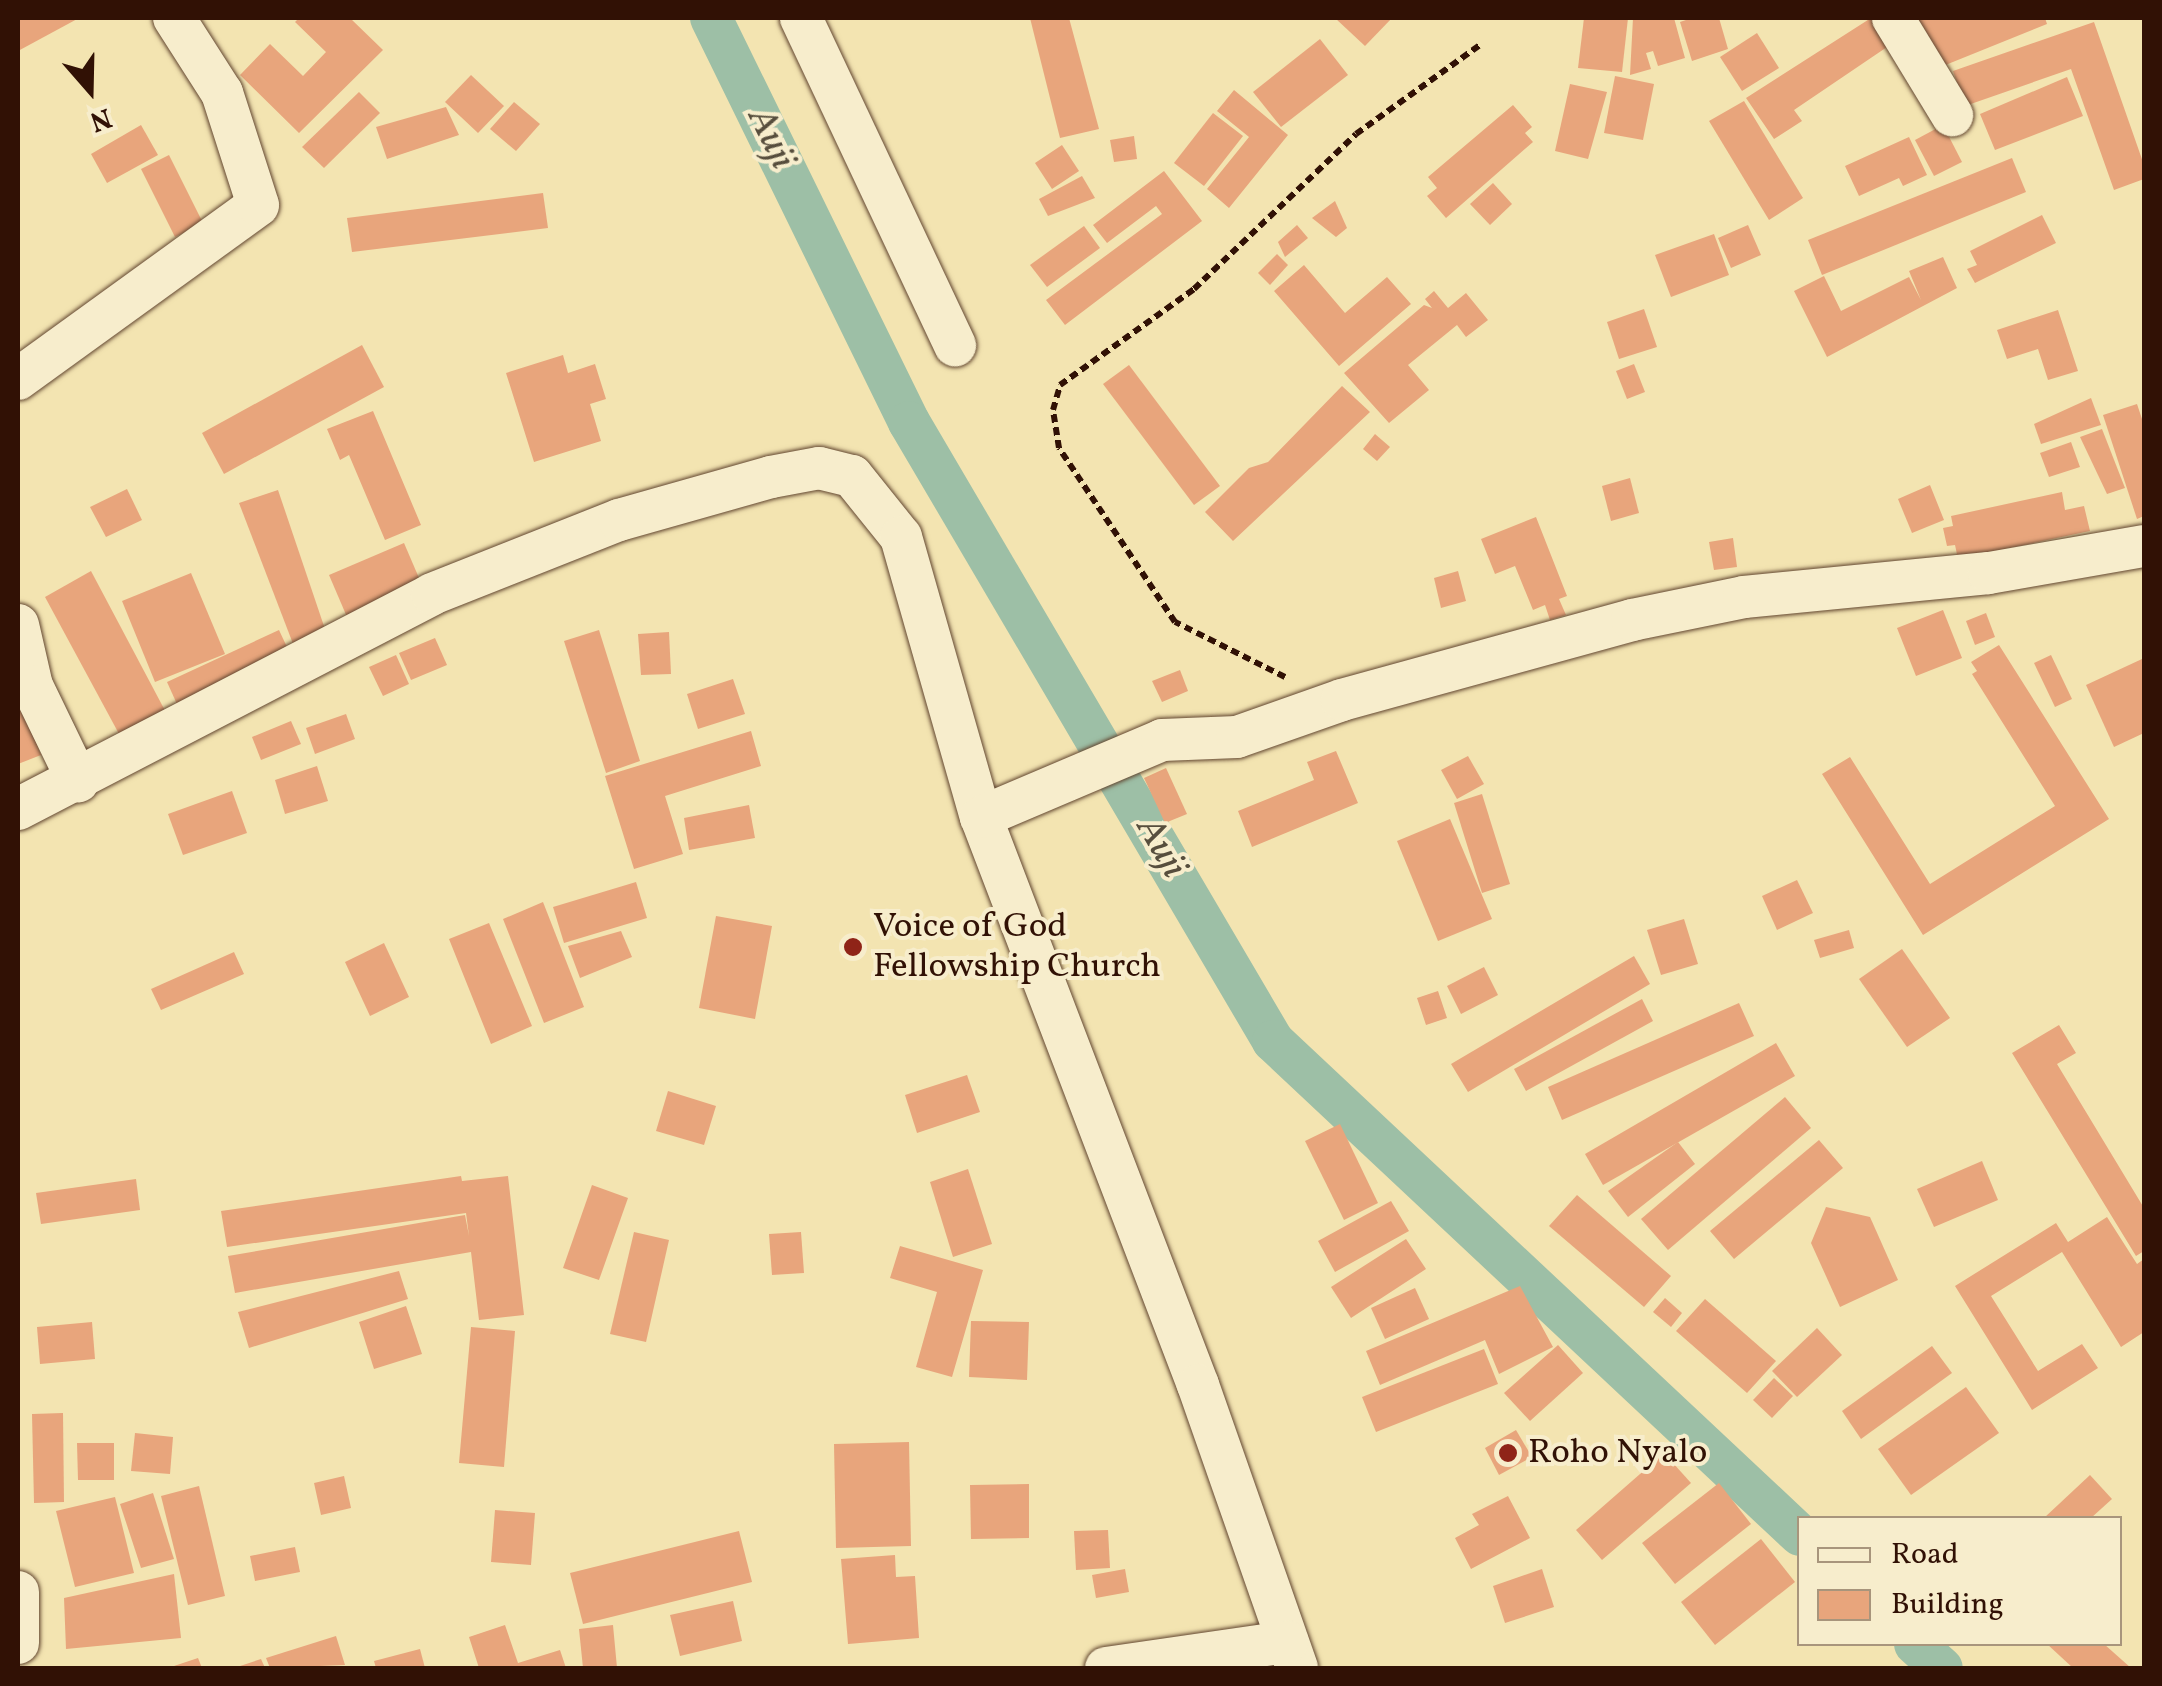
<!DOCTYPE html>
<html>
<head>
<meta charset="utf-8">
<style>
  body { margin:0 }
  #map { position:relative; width:2162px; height:1686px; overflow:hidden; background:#f3e4b1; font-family:Vollkorn,serif }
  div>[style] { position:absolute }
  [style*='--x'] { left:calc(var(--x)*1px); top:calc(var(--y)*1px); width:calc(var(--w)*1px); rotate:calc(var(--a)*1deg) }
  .canal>* { height:42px; margin:-21px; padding:0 21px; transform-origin:21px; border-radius:21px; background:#9dbfa6 }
  .building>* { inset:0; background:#e8a57c }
  .path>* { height:6px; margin-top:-3px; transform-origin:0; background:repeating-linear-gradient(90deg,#311105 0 8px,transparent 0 13px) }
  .roads { filter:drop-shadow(0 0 2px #624630) drop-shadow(0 0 2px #624630) }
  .minor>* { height:42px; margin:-21px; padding:0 21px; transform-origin:21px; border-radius:21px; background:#f7edcc }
  .dots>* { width:28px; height:28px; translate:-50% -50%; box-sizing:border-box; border:5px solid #f7edcc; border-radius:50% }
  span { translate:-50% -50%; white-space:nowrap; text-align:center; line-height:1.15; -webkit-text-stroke:8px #f7edcc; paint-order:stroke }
  .poi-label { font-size:35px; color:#311105 }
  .left { translate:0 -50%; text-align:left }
  .water-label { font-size:38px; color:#574e3d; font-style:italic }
  .frame { position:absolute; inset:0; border:20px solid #311105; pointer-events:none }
  .legend { position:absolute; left:1797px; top:1516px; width:325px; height:130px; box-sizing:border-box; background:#f7edcc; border:2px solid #a8957c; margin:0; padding:12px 18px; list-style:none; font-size:30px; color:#311105 }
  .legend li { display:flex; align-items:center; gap:20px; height:50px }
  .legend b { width:50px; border:2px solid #a8957c }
  .north { position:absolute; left:40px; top:40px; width:100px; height:100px; -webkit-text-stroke:8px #f7edcc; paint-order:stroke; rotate:160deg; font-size:28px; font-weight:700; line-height:40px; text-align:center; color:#311105 }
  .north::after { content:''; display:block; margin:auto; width:35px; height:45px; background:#311105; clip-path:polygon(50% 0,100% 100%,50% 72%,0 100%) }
</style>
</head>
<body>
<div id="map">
  <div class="canal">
    <div style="--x:711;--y:18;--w:450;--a:63.9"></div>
    <div style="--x:909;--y:422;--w:718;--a:59.54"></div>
    <div style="--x:1273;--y:1041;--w:722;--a:43.15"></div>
    <div style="--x:1915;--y:1644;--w:36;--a:42"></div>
  </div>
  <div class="building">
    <div style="clip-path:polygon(18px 18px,79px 18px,18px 51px)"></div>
    <div style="clip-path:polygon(299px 18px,350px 18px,383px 50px,299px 133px,240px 75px,270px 44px,303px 76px,326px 52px,295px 22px)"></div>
    <div style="clip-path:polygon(1030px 18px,1069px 18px,1099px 129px,1060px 138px)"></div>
    <div style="clip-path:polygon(1335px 18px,1392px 18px,1365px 46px)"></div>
    <div style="clip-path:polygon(1584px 18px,1628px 18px,1622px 72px,1578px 68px)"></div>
    <div style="clip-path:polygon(1633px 18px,1674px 18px,1685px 58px,1658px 66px,1653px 51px,1646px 53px,1651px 69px,1630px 75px)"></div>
    <div style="clip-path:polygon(1692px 18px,1719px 18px,1728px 49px,1692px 61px,1680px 22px)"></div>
    <div style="clip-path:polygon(1871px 18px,1890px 45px,1794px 110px,1802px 121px,1774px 139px,1746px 98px)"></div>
    <div style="clip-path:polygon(1917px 18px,2045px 18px,2047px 24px,1938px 68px)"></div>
    <div style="clip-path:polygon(2094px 22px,2144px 165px,2144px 179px,2114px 190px,2071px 69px,1965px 106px,1953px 71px)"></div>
    <div style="clip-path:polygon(1757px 33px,1779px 68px,1742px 91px,1720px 57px)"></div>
    <div style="clip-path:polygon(1320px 39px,1348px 75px,1281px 127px,1253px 92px)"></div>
    <div style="clip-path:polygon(471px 75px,504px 106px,478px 133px,445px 102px)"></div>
    <div style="clip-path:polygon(1615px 76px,1654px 84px,1643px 140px,1604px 133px)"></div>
    <div style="clip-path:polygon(2067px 77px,2083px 116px,1995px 150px,1980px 114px)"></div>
    <div style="clip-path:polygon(1570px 84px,1607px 92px,1588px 159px,1555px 151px)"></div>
    <div style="clip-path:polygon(1234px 90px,1288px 135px,1229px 208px,1207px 189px,1249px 137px,1217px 111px)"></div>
    <div style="clip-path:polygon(359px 92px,380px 113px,324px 168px,302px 147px)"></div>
    <div style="clip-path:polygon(1744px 101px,1803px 198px,1769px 220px,1709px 121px)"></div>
    <div style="clip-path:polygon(514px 102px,540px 124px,516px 151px,490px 129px)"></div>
    <div style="clip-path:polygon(1513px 105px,1532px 127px,1525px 133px,1533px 142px,1446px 218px,1427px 196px,1437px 188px,1428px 177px)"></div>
    <div style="clip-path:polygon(446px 107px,459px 135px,387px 159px,376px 127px)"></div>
    <div style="clip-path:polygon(1213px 113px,1243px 136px,1204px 186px,1174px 163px)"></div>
    <div style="clip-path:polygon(141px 125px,158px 155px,107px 183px,91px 154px)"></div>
    <div style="clip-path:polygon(1943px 125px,1962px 162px,1934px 176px,1915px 140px)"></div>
    <div style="clip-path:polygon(1134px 136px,1137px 159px,1114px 162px,1110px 140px)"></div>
    <div style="clip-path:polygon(1909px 137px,1927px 175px,1903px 186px,1899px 178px,1859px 196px,1845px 166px)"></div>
    <div style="clip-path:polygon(1062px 145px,1079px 171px,1052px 189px,1035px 163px)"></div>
    <div style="clip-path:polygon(169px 155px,203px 223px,175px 237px,141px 169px)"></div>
    <div style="clip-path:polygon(2012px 158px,2026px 192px,1822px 275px,1808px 240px)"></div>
    <div style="clip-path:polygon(1164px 171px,1202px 221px,1065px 325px,1046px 300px,1162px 214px,1156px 206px,1107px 243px,1093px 225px)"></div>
    <div style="clip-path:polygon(1082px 176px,1095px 198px,1048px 216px,1039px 199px)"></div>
    <div style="clip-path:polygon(1493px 183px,1512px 204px,1490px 225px,1470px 204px)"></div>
    <div style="clip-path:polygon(543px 193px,548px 228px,352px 252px,347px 218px)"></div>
    <div style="clip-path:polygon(1335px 201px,1347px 228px,1336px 237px,1312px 218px)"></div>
    <div style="clip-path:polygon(2042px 215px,2056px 243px,1975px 283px,1967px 269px,1977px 265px,1970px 251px)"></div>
    <div style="clip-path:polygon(1297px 225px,1308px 238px,1285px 257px,1278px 242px)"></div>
    <div style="clip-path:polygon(1748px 225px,1761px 255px,1731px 268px,1718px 238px)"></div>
    <div style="clip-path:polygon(1084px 226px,1100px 248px,1047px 287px,1030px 265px)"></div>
    <div style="clip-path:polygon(1714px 234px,1729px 275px,1671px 297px,1655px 255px)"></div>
    <div style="clip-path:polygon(1277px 254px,1288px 265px,1270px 285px,1258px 273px)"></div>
    <div style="clip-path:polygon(1943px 257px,1957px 288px,1827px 357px,1794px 291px,1824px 276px,1841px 311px,1909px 277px,1921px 300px,1909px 271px)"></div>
    <div style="clip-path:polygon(1304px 265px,1345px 313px,1387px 277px,1411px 304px,1339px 366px,1274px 291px)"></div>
    <div style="clip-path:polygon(1434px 291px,1448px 308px,1466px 293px,1488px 320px,1466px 337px,1457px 325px,1408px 365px,1429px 390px,1389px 423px,1344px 373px,1424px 305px,1432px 308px,1425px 299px)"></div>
    <div style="clip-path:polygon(1644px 309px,1657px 347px,1619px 359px,1607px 322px)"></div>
    <div style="clip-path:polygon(2058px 310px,2078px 371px,2048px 380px,2038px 349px,2007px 359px,1997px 330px)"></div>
    <div style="clip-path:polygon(362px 345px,384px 387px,224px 474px,202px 433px)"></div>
    <div style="clip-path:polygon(563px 355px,568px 373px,595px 364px,606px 399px,590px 404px,601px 441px,534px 462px,506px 373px)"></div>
    <div style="clip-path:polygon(1634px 364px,1645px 392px,1627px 399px,1616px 371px)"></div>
    <div style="clip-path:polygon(1129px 365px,1220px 486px,1194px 505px,1103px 384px)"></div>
    <div style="clip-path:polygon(1342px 386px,1370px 412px,1233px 541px,1205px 512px,1249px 468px,1268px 462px)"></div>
    <div style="clip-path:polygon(2091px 398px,2101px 425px,2041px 444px,2034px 424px)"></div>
    <div style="clip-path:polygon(2137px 404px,2144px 425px,2144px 516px,2137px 519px,2103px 415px)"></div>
    <div style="clip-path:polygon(373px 411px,421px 525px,385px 540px,349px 455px,340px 460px,327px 429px)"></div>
    <div style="clip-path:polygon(2102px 429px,2125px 488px,2107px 494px,2080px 437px)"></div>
    <div style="clip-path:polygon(1375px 434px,1390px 447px,1377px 461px,1363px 449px)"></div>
    <div style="clip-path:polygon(2071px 442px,2080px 467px,2049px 477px,2040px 453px)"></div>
    <div style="clip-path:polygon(1630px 478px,1639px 513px,1611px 521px,1602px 486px)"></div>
    <div style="clip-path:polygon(1930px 485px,1944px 520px,1912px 533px,1898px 499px)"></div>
    <div style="clip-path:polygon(127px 489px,142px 520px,106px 537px,90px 507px)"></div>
    <div style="clip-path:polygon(278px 490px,327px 635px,295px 649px,239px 503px)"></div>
    <div style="clip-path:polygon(2062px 492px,2065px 510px,2084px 506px,2090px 531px,1958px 559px,1955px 545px,1947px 546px,1943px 528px,1953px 526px,1951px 516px)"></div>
    <div style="clip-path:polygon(1536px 517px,1567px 596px,1559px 599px,1566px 615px,1550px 620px,1545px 605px,1533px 610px,1515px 566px,1495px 574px,1481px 539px)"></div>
    <div style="clip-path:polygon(1733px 538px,1737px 567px,1714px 570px,1709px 542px)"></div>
    <div style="clip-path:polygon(404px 543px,422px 585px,347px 617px,329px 575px)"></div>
    <div style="clip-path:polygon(91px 571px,170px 720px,125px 745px,45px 597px)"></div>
    <div style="clip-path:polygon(1458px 571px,1466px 601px,1441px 608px,1434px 578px)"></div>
    <div style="clip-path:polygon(191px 573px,225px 654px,155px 682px,122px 601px)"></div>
    <div style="clip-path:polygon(1943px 610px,1962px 658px,1916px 676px,1897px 628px)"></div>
    <div style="clip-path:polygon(1986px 613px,1995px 637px,1975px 645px,1966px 621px)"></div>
    <div style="clip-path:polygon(279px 630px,293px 660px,181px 713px,167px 682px)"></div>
    <div style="clip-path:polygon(599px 630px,640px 761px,606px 773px,564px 641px)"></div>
    <div style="clip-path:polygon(669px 632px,671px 674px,641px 675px,638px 634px)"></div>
    <div style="clip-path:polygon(435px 638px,447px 665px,411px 680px,399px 653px)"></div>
    <div style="clip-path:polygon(1999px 645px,2109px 819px,1923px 935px,1822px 774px,1850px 757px,1930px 884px,2055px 806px,1972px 674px,1977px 671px,1971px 662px)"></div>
    <div style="clip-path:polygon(396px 655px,409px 684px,383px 696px,369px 667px)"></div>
    <div style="clip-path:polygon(2051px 655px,2072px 699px,2055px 707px,2034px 663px)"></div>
    <div style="clip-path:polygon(2142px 659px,2144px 733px,2114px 747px,2086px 685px)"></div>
    <div style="clip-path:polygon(1180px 670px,1188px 691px,1162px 702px,1152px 681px)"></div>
    <div style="clip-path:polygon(733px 679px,745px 714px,698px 729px,687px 694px)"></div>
    <div style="clip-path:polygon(24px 709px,41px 755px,18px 764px,18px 712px)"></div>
    <div style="clip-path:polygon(346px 714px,355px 739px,315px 754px,306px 728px)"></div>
    <div style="clip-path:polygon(291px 721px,301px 744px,261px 760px,252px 737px)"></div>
    <div style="clip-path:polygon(751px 731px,761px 766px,665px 796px,683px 854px,634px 869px,605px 776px)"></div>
    <div style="clip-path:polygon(1336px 751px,1358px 803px,1252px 847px,1238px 811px,1314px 780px,1307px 762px)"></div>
    <div style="clip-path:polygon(1468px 756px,1484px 784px,1457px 799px,1441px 770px)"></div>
    <div style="clip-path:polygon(317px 766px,328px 801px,285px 814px,275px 780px)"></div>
    <div style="clip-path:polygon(1166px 768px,1187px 814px,1165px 823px,1144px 778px)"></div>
    <div style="clip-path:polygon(232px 791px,247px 833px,183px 855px,168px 814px)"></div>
    <div style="clip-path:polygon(1482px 794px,1510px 884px,1482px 893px,1454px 803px)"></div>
    <div style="clip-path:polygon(749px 805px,755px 838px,689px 850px,684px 818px)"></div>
    <div style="clip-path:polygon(1450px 819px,1492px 919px,1438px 941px,1397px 841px)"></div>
    <div style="clip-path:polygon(1797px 880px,1813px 913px,1777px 930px,1762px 896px)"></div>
    <div style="clip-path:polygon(636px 882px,647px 918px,564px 943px,553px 907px)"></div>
    <div style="clip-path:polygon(543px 902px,584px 1007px,544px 1023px,503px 919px)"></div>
    <div style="clip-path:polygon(716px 916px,772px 926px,755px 1019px,699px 1008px)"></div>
    <div style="clip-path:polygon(1684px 919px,1698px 964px,1661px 975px,1647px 930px)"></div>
    <div style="clip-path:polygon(489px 923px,532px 1026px,491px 1044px,449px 939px)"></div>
    <div style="clip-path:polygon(1849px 930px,1854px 948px,1820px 958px,1814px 940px)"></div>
    <div style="clip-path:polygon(621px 931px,632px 957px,580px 978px,568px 946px)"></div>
    <div style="clip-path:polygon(384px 943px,409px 997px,370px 1016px,345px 962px)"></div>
    <div style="clip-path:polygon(1902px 949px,1950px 1018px,1907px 1047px,1859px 979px)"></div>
    <div style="clip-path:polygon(234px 952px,244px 974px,161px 1010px,151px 989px)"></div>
    <div style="clip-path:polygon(1634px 956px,1650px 984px,1468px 1092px,1451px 1064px)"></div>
    <div style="clip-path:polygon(1484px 967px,1498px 995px,1461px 1014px,1447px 986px)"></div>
    <div style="clip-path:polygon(1438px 991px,1447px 1018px,1426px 1025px,1417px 998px)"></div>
    <div style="clip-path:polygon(1642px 999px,1653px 1021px,1526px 1091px,1514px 1069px)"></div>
    <div style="clip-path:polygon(1739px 1003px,1754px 1036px,1562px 1120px,1548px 1087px)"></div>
    <div style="clip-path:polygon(2059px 1025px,2076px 1053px,2057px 1064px,2144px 1208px,2144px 1251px,2136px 1256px,2012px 1053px)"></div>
    <div style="clip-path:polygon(1776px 1043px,1795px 1076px,1603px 1185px,1585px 1154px)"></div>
    <div style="clip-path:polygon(967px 1075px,980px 1112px,917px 1133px,905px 1095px)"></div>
    <div style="clip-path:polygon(668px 1091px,716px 1106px,704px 1145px,656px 1131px)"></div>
    <div style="clip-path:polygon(1785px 1097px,1811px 1128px,1668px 1250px,1641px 1219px)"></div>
    <div style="clip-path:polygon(1340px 1124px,1378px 1203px,1344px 1220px,1305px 1141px)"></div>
    <div style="clip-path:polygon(1819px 1140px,1843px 1168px,1734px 1259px,1710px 1231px)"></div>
    <div style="clip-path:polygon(1678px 1142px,1695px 1164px,1628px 1217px,1608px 1191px)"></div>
    <div style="clip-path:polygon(1982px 1161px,1998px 1200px,1934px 1227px,1917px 1189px)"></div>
    <div style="clip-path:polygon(968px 1169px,992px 1244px,953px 1257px,930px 1182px)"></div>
    <div style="clip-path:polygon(461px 1176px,462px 1181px,508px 1176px,524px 1315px,479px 1320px,471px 1252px,235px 1293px,228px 1256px,465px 1215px,469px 1236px,466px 1213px,227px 1247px,221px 1211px)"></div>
    <div style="clip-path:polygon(136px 1179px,140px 1210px,41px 1224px,36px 1193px)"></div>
    <div style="clip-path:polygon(592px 1185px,628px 1198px,599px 1280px,563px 1268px)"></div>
    <div style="clip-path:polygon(1577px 1195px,1671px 1276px,1644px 1307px,1549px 1226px)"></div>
    <div style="clip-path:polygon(1391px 1201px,1409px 1231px,1335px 1272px,1318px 1241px)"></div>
    <div style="clip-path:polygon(1826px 1207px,1870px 1217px,1898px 1280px,1840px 1307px,1811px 1243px)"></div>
    <div style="clip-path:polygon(2107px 1217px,2137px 1264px,2144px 1259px,2144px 1332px,2121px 1347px,2062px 1252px,1991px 1296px,2038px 1371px,2082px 1344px,2098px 1368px,2032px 1410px,1955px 1286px,2056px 1223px,2068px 1242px)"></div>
    <div style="clip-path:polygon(634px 1232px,669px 1240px,646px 1342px,610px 1334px)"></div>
    <div style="clip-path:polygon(801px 1232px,804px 1273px,772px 1275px,769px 1234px)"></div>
    <div style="clip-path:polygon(1406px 1239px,1426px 1269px,1351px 1318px,1331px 1287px)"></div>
    <div style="clip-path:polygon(900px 1246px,983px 1270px,952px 1377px,916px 1367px,937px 1292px,890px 1278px)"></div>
    <div style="clip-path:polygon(399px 1271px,408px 1299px,249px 1348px,238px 1312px)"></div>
    <div style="clip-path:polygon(1520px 1286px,1553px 1347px,1499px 1374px,1485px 1340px,1380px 1385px,1366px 1351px)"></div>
    <div style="clip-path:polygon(1415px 1288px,1429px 1319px,1385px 1339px,1371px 1308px)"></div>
    <div style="clip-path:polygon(1665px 1298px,1682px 1313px,1671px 1327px,1653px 1312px)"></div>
    <div style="clip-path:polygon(1705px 1299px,1776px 1361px,1747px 1393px,1676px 1331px)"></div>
    <div style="clip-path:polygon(406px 1306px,422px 1354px,374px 1369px,359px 1322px)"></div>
    <div style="clip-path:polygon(971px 1321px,1029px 1322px,1027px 1380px,969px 1377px)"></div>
    <div style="clip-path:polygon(92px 1322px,95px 1359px,40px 1364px,37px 1327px)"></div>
    <div style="clip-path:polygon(471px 1327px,515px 1331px,504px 1467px,459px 1463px)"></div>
    <div style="clip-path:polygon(1817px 1328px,1842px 1355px,1797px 1397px,1772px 1371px)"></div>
    <div style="clip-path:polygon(1558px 1345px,1583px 1373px,1530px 1421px,1504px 1393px)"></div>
    <div style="clip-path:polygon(1932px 1346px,1952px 1373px,1861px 1439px,1842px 1411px)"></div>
    <div style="clip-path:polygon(1484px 1349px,1498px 1384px,1376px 1432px,1362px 1397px)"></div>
    <div style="clip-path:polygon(1774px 1378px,1793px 1396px,1772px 1418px,1753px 1400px)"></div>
    <div style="clip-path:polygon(1966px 1387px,1999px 1433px,1911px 1495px,1878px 1449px)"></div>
    <div style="clip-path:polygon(63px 1413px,64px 1502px,34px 1503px,32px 1414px)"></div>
    <div style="clip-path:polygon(1516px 1430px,1532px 1457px,1499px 1475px,1485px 1448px)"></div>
    <div style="clip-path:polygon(135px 1433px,173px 1437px,170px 1474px,131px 1471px)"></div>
    <div style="clip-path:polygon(909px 1442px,911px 1546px,836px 1548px,834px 1444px)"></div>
    <div style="clip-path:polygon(77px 1443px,114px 1443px,114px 1480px,78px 1480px)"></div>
    <div style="clip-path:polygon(1664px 1453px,1691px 1483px,1602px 1560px,1576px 1530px)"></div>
    <div style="clip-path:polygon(2090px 1475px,2112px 1499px,2091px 1518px,2044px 1518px)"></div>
    <div style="clip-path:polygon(344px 1476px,351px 1508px,321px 1515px,314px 1483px)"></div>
    <div style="clip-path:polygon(1719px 1483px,1751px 1524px,1675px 1584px,1642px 1543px)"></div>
    <div style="clip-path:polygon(1029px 1484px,1029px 1538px,971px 1539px,970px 1485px)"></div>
    <div style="clip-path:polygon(199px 1486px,225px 1596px,188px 1605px,161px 1496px)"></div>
    <div style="clip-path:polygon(153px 1493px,174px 1559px,141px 1568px,120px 1504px)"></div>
    <div style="clip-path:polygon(1508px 1496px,1530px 1538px,1471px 1569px,1455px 1538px,1479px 1525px,1472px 1514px)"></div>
    <div style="clip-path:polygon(115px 1497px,134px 1573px,75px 1587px,56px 1511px)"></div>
    <div style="clip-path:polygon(495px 1510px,535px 1513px,531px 1565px,491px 1562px)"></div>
    <div style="clip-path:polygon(1108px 1530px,1110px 1568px,1076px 1570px,1074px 1531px)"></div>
    <div style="clip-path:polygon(739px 1531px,752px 1582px,583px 1624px,570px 1573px)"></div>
    <div style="clip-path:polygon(1761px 1539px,1795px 1582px,1715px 1645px,1681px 1602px)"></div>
    <div style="clip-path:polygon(295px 1547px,300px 1572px,255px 1581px,250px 1556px)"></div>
    <div style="clip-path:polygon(895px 1555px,896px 1577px,915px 1576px,919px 1638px,848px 1644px,841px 1559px)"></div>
    <div style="clip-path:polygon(1125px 1569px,1129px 1592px,1096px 1598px,1092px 1575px)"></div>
    <div style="clip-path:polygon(1542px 1569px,1554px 1607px,1505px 1623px,1493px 1586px)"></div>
    <div style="clip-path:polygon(174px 1574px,181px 1638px,66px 1649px,64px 1598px)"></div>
    <div style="clip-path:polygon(733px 1601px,742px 1641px,680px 1656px,670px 1615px)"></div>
    <div style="clip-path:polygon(505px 1625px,518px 1663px,560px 1650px,566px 1668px,479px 1668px,469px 1637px)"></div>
    <div style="clip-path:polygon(613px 1625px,617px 1668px,583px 1668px,579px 1629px)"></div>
    <div style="clip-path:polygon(336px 1636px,345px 1665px,270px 1668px,266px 1658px)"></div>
    <div style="clip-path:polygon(2047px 1644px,2104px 1644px,2131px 1668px,2073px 1668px)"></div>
    <div style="clip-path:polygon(420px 1649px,425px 1668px,376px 1668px,374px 1661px)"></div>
    <div style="clip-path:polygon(198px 1658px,202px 1668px,168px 1668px)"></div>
    <div style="clip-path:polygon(261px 1659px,265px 1668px,234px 1668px)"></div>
  </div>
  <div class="path">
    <div style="--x:1285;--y:677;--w:123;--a:-153.4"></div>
    <div style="--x:1175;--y:622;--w:209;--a:-123.7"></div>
    <div style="--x:1059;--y:448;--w:38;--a:-99"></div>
    <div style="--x:1053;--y:410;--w:26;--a:-74"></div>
    <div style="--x:1060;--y:385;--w:165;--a:-35.6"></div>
    <div style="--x:1194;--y:289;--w:224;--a:-43.7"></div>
    <div style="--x:1356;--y:134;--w:153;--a:-35.7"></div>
  </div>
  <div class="roads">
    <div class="minor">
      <div style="--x:801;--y:18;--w:362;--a:64.8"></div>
      <div style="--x:1893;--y:18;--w:114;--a:58.7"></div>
      <div style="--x:18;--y:379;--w:296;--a:-35.9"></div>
      <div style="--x:258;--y:205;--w:118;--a:-107.8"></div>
      <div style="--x:222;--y:93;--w:89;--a:-122.6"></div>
      <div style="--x:18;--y:625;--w:63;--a:77.1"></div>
      <div style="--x:32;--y:686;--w:106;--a:64.2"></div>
      <div style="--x:18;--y:809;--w:466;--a:-27.4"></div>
      <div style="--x:432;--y:594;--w:201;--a:-21.6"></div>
      <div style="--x:619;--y:520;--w:158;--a:-15.8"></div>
      <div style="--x:771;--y:477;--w:49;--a:-10.6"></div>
      <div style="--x:819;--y:468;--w:34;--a:14"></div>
      <div style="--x:852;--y:476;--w:78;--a:51.2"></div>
      <div style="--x:901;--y:537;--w:291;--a:74.1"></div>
      <div style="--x:981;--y:817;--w:608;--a:69.09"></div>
      <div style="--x:1198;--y:1385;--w:300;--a:70.7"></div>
      <div style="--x:981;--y:817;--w:197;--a:-23"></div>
      <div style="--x:1162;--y:740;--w:75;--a:-2.3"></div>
      <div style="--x:1237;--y:737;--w:111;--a:-19.4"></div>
      <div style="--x:1342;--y:700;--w:301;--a:-15.4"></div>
      <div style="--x:1632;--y:620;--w:114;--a:-11.6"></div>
      <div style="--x:1744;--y:597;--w:246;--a:-5.6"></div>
      <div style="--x:1989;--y:573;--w:157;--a:-9.9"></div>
      <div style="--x:18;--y:1592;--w:51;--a:90"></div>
      <div style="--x:1106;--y:1668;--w:183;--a:-8.2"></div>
    </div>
  </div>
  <div class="dots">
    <div style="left:853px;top:947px;background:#8f2418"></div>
    <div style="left:1508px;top:1453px;background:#8f2418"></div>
  </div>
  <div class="poi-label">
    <span class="left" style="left:873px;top:947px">Voice of God<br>Fellowship Church</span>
    <span class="left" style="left:1528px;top:1453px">Roho Nyalo</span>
  </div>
  <div class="water-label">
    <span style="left:770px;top:139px;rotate:64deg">Auji</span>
    <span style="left:1160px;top:848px;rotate:60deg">Auji</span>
  </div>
  <div class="frame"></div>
  <ul class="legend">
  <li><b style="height:12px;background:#f7edcc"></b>Road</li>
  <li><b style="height:28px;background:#e8a57c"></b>Building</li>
  </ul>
  <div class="north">N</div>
</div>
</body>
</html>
